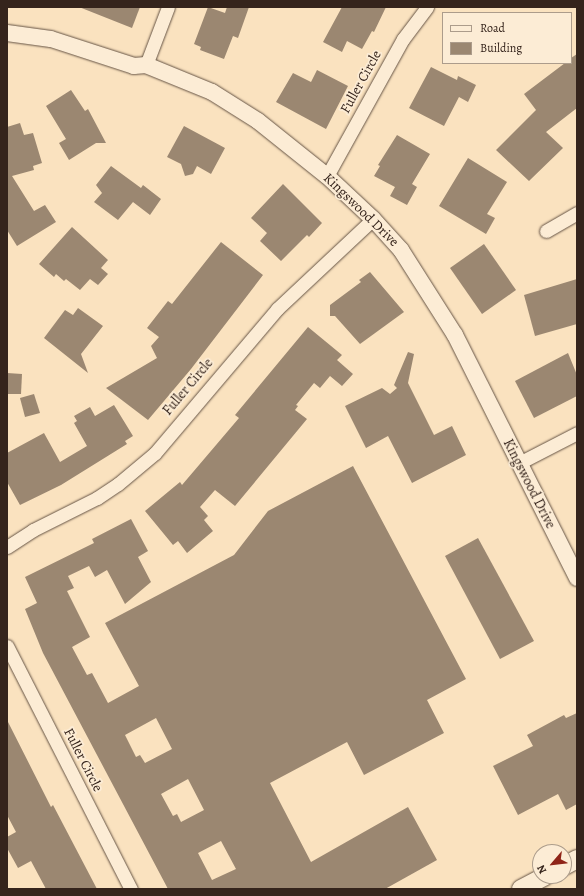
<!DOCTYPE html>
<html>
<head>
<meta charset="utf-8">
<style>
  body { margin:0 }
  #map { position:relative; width:584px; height:896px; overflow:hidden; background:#fae2bf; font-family:Alegreya,serif }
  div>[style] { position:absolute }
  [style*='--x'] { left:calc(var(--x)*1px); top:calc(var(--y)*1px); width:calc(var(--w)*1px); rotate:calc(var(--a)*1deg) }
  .building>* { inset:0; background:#9b8771 }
  .roads { filter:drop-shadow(0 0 1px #665445) drop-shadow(0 0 1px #665445) }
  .minor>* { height:13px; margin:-6.5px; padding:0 6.5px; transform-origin:6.5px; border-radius:6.5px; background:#fcecd5 }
  .tertiary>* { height:16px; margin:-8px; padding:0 8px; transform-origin:8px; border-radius:8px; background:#fcecd5 }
  .secondary>* { height:18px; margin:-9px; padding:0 9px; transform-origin:9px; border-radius:9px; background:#fcecd5 }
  span { translate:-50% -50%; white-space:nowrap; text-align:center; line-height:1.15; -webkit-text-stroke:3.5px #fcecd5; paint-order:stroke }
  .street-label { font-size:14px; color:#35241c }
  .frame { position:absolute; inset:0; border:8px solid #35241c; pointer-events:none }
  .legend { position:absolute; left:442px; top:12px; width:130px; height:52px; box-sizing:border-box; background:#fcecd5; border:1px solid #ac9c8b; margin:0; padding:5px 7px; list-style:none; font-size:12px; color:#35241c }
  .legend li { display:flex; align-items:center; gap:8px; height:20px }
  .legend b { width:20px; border:1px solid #ac9c8b }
  .north { position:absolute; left:532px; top:844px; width:40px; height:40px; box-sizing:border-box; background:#fcecd5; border:1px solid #ac9c8b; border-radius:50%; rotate:242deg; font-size:11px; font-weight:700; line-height:16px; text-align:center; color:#35241c }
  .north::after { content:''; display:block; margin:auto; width:14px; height:18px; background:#8f2418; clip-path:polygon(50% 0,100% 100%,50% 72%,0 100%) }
</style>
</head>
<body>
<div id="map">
  <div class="building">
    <div style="clip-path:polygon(79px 7px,140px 7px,132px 28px)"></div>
    <div style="clip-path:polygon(208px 7px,225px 13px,227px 7px,249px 7px,238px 38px,233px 36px,224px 59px,200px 50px,201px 47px,194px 44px)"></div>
    <div style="clip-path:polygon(342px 7px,386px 7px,374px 32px,372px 31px,362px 49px,347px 41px,342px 52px,323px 42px)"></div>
    <div style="clip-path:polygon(577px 54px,577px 108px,546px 132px,563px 148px,529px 181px,496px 150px,536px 110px,524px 94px,565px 63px,571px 63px,571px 58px)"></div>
    <div style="clip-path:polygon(431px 67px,457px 80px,458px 76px,476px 85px,468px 102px,459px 97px,444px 126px,409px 108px)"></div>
    <div style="clip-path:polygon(317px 70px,348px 86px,326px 129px,276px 102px,293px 73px,311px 82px)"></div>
    <div style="clip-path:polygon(71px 90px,85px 111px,88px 109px,106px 143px,96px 143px,69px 160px,59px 143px,66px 139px,46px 106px)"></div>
    <div style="clip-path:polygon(20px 123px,24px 135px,33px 133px,42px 163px,33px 166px,34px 170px,12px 176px,34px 211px,45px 205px,56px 222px,17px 246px,7px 230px,7px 127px)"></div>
    <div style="clip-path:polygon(184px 126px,225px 148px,211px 174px,197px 166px,193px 174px,185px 176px,181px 164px,167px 157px)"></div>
    <div style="clip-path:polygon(397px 135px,430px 154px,412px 184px,417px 187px,407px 205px,390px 196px,395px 187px,374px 176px,380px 166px,378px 165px)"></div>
    <div style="clip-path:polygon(468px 158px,507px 182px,487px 214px,495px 218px,486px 234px,439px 206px)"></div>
    <div style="clip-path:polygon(111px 166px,141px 188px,143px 185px,161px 199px,150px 215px,133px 202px,118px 220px,94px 202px,102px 193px,96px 185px)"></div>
    <div style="clip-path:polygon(283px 184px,322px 223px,309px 237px,307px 235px,281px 261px,260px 241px,267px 233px,251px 218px)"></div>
    <div style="clip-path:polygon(72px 227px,108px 260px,101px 268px,108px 274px,98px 285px,90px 279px,80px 290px,66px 279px,64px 281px,56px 274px,54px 277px,39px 264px)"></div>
    <div style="clip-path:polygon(221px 242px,263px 275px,191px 369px,148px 420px,106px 388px,157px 358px,151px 346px,159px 337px,147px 328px,168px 301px,172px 304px)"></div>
    <div style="clip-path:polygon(484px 244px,516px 290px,482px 314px,450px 268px)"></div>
    <div style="clip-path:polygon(370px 272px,404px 312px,360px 344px,335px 316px,330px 316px,330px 305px,361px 282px,359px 280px)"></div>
    <div style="clip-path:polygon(577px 279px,577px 324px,535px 336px,524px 295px)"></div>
    <div style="clip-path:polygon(78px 308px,103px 326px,81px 354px,88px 373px,44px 338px,65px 310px,73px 315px)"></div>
    <div style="clip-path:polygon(308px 327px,342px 355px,337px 360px,353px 374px,342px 386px,330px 376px,320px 388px,314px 383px,296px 405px,298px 406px,295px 410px,307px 419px,235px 506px,215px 490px,200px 507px,208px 516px,204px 520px,213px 531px,187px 553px,178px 541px,173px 545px,145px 511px,180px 482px,182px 485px,239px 418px,235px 415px)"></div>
    <div style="clip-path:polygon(408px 352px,414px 354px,408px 383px,434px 435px,452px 426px,466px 455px,412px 483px,388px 436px,366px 448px,345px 406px,382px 388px,390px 394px,397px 388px,394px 385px)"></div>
    <div style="clip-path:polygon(568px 353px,577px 375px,577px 396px,534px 418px,515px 381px)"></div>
    <div style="clip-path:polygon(7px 373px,22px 374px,21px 394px,7px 394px)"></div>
    <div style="clip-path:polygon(34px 394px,40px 413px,25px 417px,20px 398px)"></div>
    <div style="clip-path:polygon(114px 405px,133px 436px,125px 441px,127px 444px,61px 485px,20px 505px,7px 482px,7px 453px,44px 433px,60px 462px,87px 446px,74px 423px,77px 421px,74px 416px,90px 407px,95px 416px)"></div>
    <div style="clip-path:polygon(evenodd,353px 466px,466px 679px,427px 700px,444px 733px,364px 775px,347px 742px,270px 783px,311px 862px,408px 807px,437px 860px,385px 889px,168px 889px,43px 653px,25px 609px,37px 603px,25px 577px,94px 543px,92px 539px,131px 519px,148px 551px,138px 557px,151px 582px,125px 604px,107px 570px,95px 577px,89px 566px,68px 576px,74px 588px,67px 591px,90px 637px,72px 647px,87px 675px,92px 673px,108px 703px,139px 686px,105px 623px,234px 555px,268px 511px,353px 466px,156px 718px,172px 749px,145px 763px,140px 755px,136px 757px,125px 735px,156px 718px,353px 466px,188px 779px,204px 810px,181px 822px,177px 814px,173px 816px,161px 794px,188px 779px,353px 466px,221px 841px,236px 869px,212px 880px,198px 853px,221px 841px)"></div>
    <div style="clip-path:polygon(478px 538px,534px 641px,500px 659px,445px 556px)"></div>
    <div style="clip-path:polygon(577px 713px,577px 804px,566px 810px,558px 794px,518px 815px,493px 766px,533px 746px,527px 735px,564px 715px,566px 718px)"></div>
    <div style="clip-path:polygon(7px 720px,51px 807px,53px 805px,97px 889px,46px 889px,31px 861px,18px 868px,7px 848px,7px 837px,16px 832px,7px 815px)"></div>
  </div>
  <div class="roads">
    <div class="minor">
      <div style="--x:146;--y:65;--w:62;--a:-69.2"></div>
      <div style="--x:327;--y:176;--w:157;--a:-61"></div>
      <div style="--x:403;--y:39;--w:40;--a:-53"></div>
      <div style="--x:546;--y:231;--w:36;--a:-30"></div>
      <div style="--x:519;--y:463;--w:65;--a:-27.3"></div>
      <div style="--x:7;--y:547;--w:31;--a:-33"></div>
      <div style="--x:33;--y:530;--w:72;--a:-26.6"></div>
      <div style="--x:97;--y:498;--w:25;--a:-34"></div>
      <div style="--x:118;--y:484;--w:48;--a:-40"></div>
      <div style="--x:155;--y:453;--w:189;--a:-49.7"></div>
      <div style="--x:277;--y:309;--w:132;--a:-43.2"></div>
      <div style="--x:7;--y:646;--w:273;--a:63"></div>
    </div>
    <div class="tertiary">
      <div style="--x:7;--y:33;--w:44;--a:7.8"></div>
      <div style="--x:51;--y:39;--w:87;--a:18"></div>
      <div style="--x:134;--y:66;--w:12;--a:-5"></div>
      <div style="--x:146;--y:65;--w:71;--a:22.2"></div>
      <div style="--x:212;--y:92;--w:54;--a:32.2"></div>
      <div style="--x:258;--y:121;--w:88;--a:38.6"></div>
      <div style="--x:327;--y:176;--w:63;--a:43.1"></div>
      <div style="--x:373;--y:219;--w:42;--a:47.9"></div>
      <div style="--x:401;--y:250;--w:101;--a:57.6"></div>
      <div style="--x:455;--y:335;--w:272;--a:63.3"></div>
    </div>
    <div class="secondary">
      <div style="--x:564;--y:866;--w:15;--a:-28"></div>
      <div style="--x:521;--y:889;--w:27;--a:-28"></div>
    </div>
  </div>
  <div class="street-label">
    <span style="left:361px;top:82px;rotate:-61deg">Fuller Circle</span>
    <span style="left:361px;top:210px;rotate:44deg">Kingswood Drive</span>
    <span style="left:188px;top:387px;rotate:-50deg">Fuller Circle</span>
    <span style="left:529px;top:484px;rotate:63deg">Kingswood Drive</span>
    <span style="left:83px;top:760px;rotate:63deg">Fuller Circle</span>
  </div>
  <div class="frame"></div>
  <ul class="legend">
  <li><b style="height:5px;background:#fcecd5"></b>Road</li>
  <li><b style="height:11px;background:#9b8771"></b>Building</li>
  </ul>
  <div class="north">N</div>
</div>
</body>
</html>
